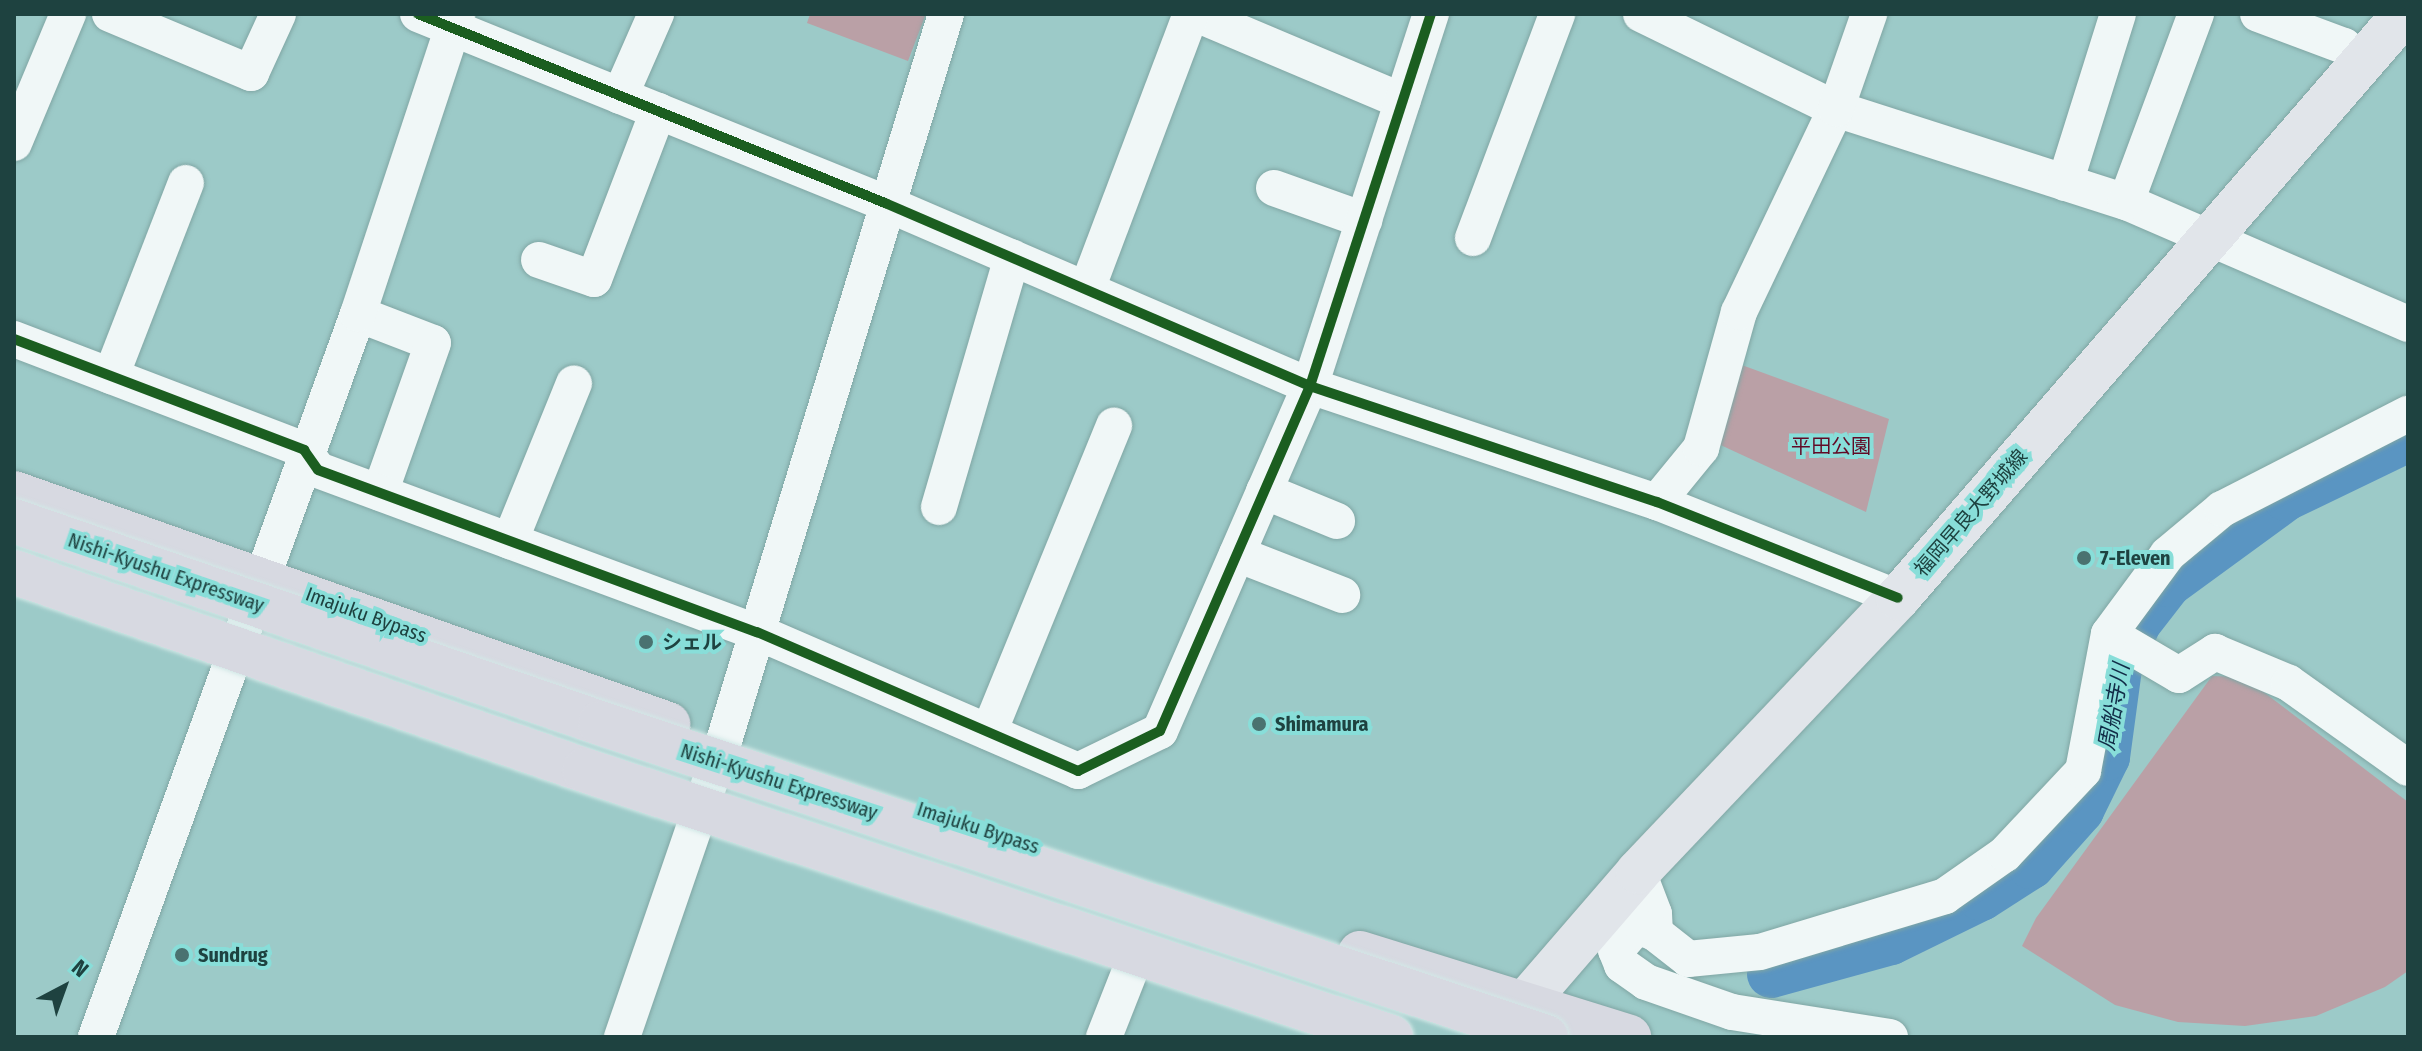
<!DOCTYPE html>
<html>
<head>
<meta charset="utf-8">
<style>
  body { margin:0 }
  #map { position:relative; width:2422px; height:1051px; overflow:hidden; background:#9ccac8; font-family:"Fira Sans Condensed","Noto Sans JP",sans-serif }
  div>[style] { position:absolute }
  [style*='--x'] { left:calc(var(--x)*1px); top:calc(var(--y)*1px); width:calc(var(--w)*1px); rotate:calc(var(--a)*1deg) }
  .green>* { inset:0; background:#baa0a6 }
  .river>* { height:48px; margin:-24px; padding:0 24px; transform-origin:24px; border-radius:24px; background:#5a95c2 }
  .roads { filter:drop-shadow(0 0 2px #80a6a4) drop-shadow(0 0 2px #80a6a4) }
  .minor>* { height:36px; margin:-18px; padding:0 18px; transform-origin:18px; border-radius:18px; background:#f0f7f7 }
  .major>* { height:44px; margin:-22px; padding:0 22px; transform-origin:22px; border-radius:22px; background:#e1e5ea }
  .highway>* { height:44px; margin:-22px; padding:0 22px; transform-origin:22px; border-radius:22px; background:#d7d9e1 }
  .bridges { filter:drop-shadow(0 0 2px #d2e7e6) drop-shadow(0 0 2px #d2e7e6) }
  .highway-bridge>* { height:44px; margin:-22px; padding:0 22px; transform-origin:22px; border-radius:22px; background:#d7d9e1 }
  .cycleway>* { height:10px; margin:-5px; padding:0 5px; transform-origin:5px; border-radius:5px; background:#1b5e20 }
  .dots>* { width:22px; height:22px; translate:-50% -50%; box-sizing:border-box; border:4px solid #88ded9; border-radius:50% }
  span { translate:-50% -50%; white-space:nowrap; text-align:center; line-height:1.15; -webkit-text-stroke:8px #88ded9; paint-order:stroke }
  .park-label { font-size:20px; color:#620a25 }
  .street-label { font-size:20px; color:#1e4240 }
  .poi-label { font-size:20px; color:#1e4240; font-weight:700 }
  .left { translate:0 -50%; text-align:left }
  .water-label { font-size:22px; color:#112c47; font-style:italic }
  .frame { position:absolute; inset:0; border:16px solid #1e4240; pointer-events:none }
  .north { position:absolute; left:24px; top:947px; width:80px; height:80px; -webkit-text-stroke:6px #88ded9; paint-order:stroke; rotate:41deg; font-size:22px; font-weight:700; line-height:32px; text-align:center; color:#1e4240 }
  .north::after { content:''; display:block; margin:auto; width:28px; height:36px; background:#1e4240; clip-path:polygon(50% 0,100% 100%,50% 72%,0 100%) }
</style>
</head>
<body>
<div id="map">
  <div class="green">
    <div style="clip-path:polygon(810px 14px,926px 14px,908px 61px,807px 23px)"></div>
    <div style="clip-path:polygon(1739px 364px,1889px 419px,1866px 512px,1714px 442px)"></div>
    <div style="clip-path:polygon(2212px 676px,2244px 677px,2408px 802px,2408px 971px,2385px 987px,2316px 1016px,2245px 1026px,2178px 1022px,2115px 1005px,2022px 946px,2036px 918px)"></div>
  </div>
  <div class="river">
    <div style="--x:1771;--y:974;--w:124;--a:-15.4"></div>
    <div style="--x:1891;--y:941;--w:100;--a:-26.1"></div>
    <div style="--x:1981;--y:897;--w:59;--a:-32.6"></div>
    <div style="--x:2031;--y:865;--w:74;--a:-48.3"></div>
    <div style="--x:2080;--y:810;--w:59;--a:-63.9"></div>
    <div style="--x:2106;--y:757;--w:90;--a:-82.3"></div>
    <div style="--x:2118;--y:668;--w:49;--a:-67.1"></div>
    <div style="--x:2137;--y:623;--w:51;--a:-52.2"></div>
    <div style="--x:2168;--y:583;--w:146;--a:-36.1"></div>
    <div style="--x:2286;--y:497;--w:136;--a:-25.8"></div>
  </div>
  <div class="roads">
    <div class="minor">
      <div style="--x:110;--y:14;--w:153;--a:22.7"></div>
      <div style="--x:251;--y:73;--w:65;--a:-65.4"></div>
      <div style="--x:418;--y:14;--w:504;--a:22.03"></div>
      <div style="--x:885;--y:203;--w:463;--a:23.3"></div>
      <div style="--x:1310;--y:386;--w:366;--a:18.5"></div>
      <div style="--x:1657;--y:502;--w:259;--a:21.7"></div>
      <div style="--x:1196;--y:14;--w:224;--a:22.9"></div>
      <div style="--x:1641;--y:14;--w:217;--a:26"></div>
      <div style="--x:1836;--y:109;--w:305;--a:17.8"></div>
      <div style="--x:2126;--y:202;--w:307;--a:23.4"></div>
      <div style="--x:2258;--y:14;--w:92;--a:20.4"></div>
      <div style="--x:2344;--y:46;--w:23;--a:40"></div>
      <div style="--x:620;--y:96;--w:90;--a:-66.3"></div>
      <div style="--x:14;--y:143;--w:140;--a:-67.3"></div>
      <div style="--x:2065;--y:183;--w:177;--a:-72.6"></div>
      <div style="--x:1274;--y:188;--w:96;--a:19.6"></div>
      <div style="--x:2126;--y:202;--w:201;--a:-69.6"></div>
      <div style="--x:1473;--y:238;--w:239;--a:-69.4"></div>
      <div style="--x:539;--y:260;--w:58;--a:19.1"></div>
      <div style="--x:594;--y:279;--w:180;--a:-69.1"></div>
      <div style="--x:1087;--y:289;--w:294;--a:-69.3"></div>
      <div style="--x:358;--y:314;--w:80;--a:21.1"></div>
      <div style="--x:433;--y:343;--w:159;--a:109.5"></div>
      <div style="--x:14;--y:339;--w:311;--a:20.9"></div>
      <div style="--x:304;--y:450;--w:24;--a:55"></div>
      <div style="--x:318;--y:470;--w:468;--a:20.3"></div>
      <div style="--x:757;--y:632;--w:350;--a:23.4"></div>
      <div style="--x:1078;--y:771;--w:91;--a:-26"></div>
      <div style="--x:1160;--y:731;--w:376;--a:-66.5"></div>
      <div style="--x:1310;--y:386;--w:391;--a:-72"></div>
      <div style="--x:111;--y:376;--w:207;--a:-68.8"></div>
      <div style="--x:1264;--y:491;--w:79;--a:22.3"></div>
      <div style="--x:1657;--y:502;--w:70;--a:-50.8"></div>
      <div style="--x:1701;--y:448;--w:141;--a:-74.4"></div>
      <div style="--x:1739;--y:312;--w:225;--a:-64.5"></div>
      <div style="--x:1836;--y:109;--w:101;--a:-70.8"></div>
      <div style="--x:939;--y:507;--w:260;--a:-73.7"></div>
      <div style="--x:510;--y:541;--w:170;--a:-67.9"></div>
      <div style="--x:1237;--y:554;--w:113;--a:21.3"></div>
      <div style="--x:2109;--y:634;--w:81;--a:30.4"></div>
      <div style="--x:2179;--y:675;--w:43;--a:-32.6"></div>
      <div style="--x:2215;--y:652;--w:80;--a:22.7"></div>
      <div style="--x:2289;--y:683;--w:146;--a:35.5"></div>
      <div style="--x:989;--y:732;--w:331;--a:-67.8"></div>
      <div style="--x:1638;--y:872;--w:45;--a:69.1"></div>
      <div style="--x:1654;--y:914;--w:19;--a:87"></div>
      <div style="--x:1655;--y:933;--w:42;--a:38.2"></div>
      <div style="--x:1688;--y:959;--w:72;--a:-5.6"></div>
      <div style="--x:1760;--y:952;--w:193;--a:-16.8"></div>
      <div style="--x:1945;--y:896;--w:73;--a:-35"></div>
      <div style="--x:2005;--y:854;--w:114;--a:-46.8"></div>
      <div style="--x:2083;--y:771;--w:139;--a:-79.3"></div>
      <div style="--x:2109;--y:634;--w:99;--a:-53.6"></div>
      <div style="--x:2168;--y:554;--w:70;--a:-39.8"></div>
      <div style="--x:2222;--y:509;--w:209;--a:-27.1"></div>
      <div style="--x:1655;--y:933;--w:19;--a:-159"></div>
      <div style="--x:1637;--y:926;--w:32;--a:131"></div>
      <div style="--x:1616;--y:950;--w:16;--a:68"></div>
      <div style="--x:1622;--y:965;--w:29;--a:35"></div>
      <div style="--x:1646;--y:982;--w:91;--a:19.2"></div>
      <div style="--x:1732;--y:1012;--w:160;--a:9"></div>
      <div style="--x:96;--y:1037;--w:769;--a:-70.08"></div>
      <div style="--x:358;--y:314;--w:316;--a:-71.7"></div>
      <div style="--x:622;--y:1037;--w:310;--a:-71"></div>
      <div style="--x:723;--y:744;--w:763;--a:-73.01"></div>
      <div style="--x:1104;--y:1037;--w:71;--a:-68.5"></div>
    </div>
    <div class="major">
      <div style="--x:1500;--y:1032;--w:211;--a:-49.2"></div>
      <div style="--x:1638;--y:872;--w:378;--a:-46.5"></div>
      <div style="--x:1898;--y:598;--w:773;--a:-49.09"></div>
    </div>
    <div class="highway">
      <div style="--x:14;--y:493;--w:694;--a:19.45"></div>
      <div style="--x:1360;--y:953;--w:282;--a:17.3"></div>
    </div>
  </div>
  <div class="bridges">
    <div class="highway-bridge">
      <div style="--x:14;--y:521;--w:620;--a:19.02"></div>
      <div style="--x:600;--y:723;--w:997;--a:18.36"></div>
      <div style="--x:14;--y:572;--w:603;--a:19.16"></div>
      <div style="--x:584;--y:770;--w:850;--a:18.31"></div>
    </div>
  </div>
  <div class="cycleway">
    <div style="--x:418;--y:14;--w:504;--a:22.03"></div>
    <div style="--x:885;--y:203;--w:463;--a:23.3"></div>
    <div style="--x:1310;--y:386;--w:366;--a:18.5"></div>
    <div style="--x:1657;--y:502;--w:259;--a:21.7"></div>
    <div style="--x:14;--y:339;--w:311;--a:20.9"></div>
    <div style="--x:304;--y:450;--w:24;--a:55"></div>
    <div style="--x:318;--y:470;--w:468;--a:20.3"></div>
    <div style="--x:757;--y:632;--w:350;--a:23.4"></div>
    <div style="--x:1078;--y:771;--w:91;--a:-26"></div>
    <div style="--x:1160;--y:731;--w:376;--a:-66.5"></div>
    <div style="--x:1310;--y:386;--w:391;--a:-72"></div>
  </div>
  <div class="dots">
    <div style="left:2084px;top:558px;background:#4a7270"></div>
    <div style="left:646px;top:642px;background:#4a7270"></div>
    <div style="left:1259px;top:724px;background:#4a7270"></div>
    <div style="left:182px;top:955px;background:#4a7270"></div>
  </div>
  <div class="park-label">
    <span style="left:1831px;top:446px">平田公園</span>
  </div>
  <div class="street-label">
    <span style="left:1971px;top:513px;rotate:-49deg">福岡早良大野城線</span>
    <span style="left:166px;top:573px;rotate:19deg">Nishi-Kyushu Expressway</span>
    <span style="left:366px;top:615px;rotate:20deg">Imajuku Bypass</span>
    <span style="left:779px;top:782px;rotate:18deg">Nishi-Kyushu Expressway</span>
    <span style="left:978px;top:828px;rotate:18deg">Imajuku Bypass</span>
  </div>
  <div class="poi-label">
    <span class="left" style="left:2100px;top:558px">7-Eleven</span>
    <span class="left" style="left:662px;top:642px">シェル</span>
    <span class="left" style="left:1275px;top:724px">Shimamura</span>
    <span class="left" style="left:198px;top:955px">Sundrug</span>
  </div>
  <div class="water-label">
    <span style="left:2114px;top:707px;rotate:-80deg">周船寺川</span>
  </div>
  <div class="frame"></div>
  <div class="north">N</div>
</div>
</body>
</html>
